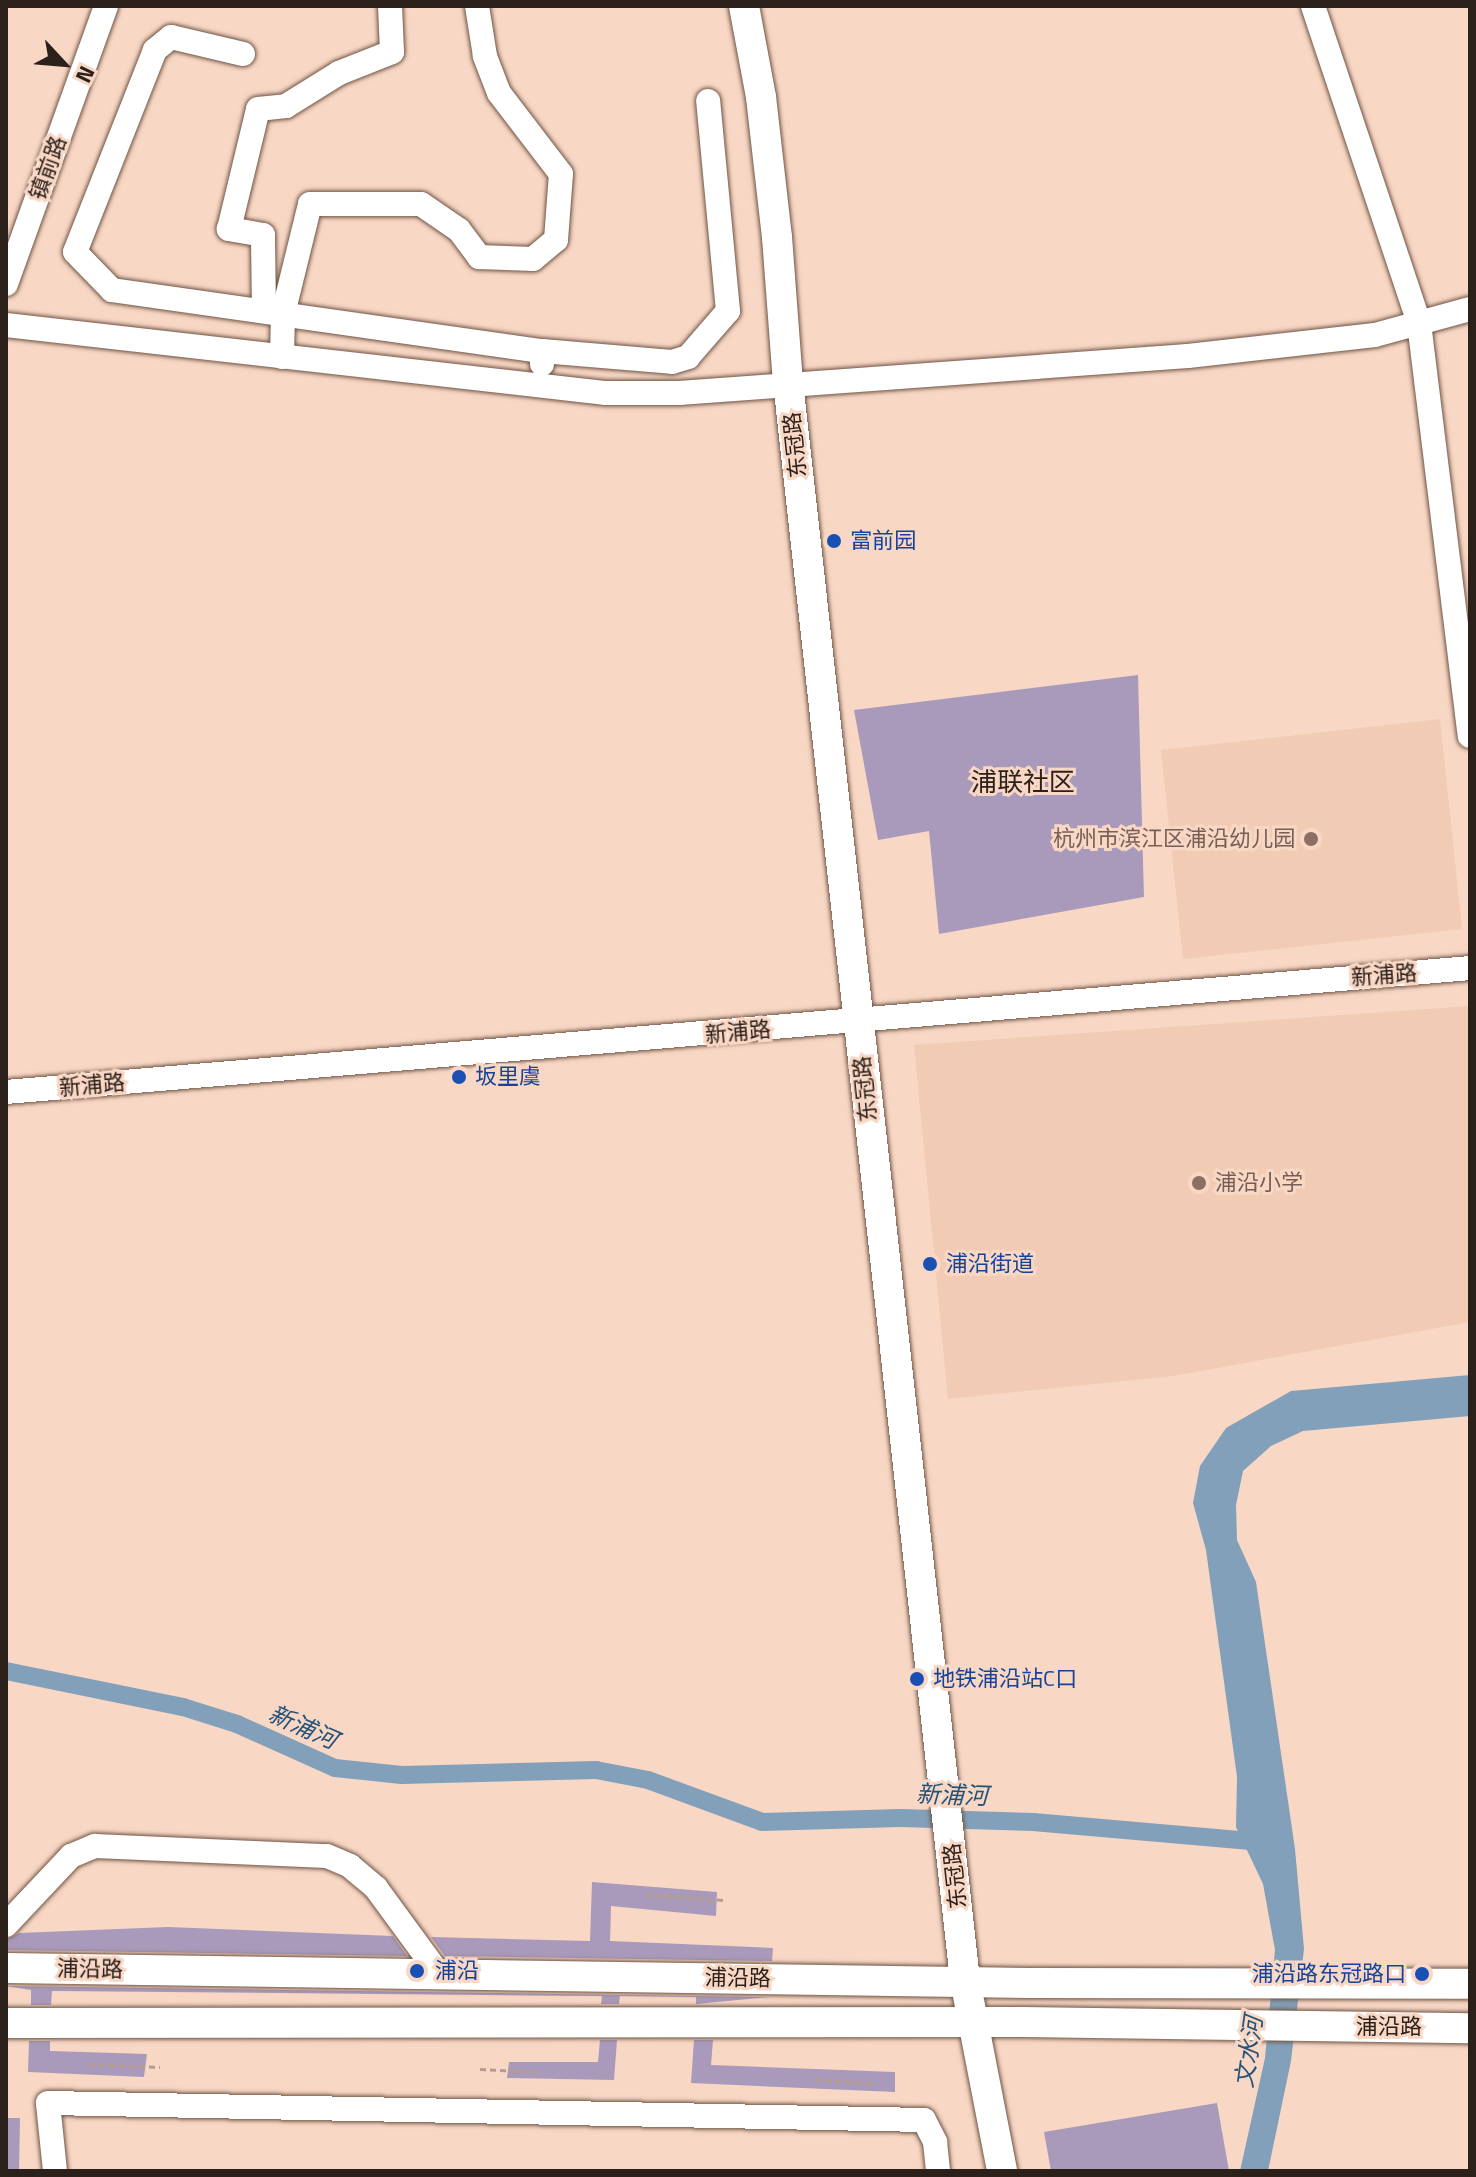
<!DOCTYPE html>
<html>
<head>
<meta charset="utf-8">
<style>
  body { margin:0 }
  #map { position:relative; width:1476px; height:2177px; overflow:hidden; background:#f8d7c5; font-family:"Titillium Web","Noto Sans SC",sans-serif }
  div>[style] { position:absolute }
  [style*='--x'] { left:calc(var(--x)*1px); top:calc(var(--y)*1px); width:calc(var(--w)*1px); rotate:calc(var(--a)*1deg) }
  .built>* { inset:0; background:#f1cbb4 }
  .water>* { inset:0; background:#82a0ba }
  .canal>* { height:18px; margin:-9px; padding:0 9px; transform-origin:9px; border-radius:9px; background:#82a0ba }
  .building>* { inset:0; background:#a99abb }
  .path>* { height:3px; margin-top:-1.5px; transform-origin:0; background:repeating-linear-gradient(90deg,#b69c8d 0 6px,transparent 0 10px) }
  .roads { filter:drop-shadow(0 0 2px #6f5444) drop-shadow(0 0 2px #6f5444) }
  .minor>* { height:24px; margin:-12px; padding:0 12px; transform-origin:12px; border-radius:12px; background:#fff }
  .major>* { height:30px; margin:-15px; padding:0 15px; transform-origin:15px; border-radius:15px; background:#fff }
  .dots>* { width:22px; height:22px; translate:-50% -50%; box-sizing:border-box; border:4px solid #f8d7c5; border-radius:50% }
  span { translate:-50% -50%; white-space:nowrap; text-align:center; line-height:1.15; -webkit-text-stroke:6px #f8d7c5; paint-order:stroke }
  .street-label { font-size:22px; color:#2c201a }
  .transit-label { font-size:22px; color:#164399 }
  .left { translate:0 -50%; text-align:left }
  .right { translate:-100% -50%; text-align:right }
  .education-label { font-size:22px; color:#785e54 }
  .water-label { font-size:24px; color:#235379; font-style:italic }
  .quarter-label { font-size:26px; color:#2c201a }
  .frame { position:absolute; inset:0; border:8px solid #2c201a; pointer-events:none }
  .north { position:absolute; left:24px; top:24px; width:80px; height:80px; -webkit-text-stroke:6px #f8d7c5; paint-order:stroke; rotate:116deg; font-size:22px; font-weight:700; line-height:32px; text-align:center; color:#2c201a }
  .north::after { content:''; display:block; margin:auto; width:28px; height:36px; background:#2c201a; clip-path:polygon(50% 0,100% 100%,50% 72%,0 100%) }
</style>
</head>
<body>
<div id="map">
  <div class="built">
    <div style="clip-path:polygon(1440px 719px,1462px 929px,1183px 959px,1161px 750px)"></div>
    <div style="clip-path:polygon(1470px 1006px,1470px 1322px,1173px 1376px,948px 1399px,914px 1045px)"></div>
  </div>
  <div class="water">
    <div style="clip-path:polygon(1470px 1375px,1470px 1416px,1303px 1431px,1271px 1446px,1243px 1471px,1236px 1505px,1237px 1540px,1256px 1582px,1295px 1849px,1304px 1949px,1291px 2061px,1268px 2171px,1240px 2171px,1265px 2058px,1275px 1950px,1263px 1884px,1236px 1827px,1237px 1777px,1206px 1550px,1193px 1503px,1200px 1466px,1226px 1428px,1291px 1391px)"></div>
  </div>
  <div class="canal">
    <div style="--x:6;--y:1671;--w:181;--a:11.5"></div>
    <div style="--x:183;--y:1707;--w:57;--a:17.5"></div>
    <div style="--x:237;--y:1724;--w:107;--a:24.2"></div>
    <div style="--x:335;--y:1768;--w:67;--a:6"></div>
    <div style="--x:402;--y:1775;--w:194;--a:-1.5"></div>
    <div style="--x:596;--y:1770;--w:53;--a:10.9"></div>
    <div style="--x:648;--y:1780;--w:121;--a:20.2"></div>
    <div style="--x:762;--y:1822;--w:138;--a:-1.7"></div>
    <div style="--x:900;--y:1818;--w:133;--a:1.7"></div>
    <div style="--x:1033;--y:1822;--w:230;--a:5"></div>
  </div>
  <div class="building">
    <div style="clip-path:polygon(1138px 675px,1144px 897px,939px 934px,929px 831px,878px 840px,854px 710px)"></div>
    <div style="clip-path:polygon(592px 1882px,717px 1892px,716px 1916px,611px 1906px,610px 1941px,773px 1948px,772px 1961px,445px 1956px,431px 1937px,590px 1941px)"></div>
    <div style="clip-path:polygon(168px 1927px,393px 1936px,407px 1956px,6px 1950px,6px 1940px,19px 1933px)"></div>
    <div style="clip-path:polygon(6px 1986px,770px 1997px,696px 2004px,696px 1997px,620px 1996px,619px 2004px,601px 2004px,602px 1996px,52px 1991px,51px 2005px,31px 2005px,31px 1990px)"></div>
    <div style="clip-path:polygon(600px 2040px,617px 2040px,614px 2080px,507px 2078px,509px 2062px,598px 2062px)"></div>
    <div style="clip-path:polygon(694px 2040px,713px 2040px,711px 2065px,895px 2072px,895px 2092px,691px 2083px)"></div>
    <div style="clip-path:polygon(29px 2041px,50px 2041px,50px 2051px,147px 2054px,144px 2077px,28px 2072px)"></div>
    <div style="clip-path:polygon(1217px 2103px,1229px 2171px,1051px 2171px,1044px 2132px)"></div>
    <div style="clip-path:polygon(6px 2118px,20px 2118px,19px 2171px,6px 2171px)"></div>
  </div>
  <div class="path">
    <div style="--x:647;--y:1895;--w:77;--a:3.7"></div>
    <div style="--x:89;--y:2064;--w:71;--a:2.4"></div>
    <div style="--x:480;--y:2069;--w:60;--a:2.9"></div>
    <div style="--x:816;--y:2079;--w:61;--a:4.7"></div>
  </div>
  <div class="roads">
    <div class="minor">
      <div style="--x:1313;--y:6;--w:334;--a:71.5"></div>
      <div style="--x:1419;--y:323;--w:416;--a:83"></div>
      <div style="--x:243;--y:54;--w:74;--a:-166.7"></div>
      <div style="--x:171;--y:37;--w:21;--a:141"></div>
      <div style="--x:155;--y:50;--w:217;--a:111.6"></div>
      <div style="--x:75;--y:252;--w:53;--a:45.8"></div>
      <div style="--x:112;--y:290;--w:434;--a:8.1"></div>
      <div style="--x:6;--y:284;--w:295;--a:-70.2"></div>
      <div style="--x:264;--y:311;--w:76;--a:-90.8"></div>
      <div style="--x:263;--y:235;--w:35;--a:-170"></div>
      <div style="--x:229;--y:229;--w:123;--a:-76.4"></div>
      <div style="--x:258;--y:109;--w:28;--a:-6"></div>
      <div style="--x:286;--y:106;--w:62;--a:-31.9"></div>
      <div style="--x:339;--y:73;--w:57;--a:-21.6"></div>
      <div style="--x:392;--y:52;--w:46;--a:-92.5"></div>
      <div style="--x:6;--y:325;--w:604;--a:6.47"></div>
      <div style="--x:606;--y:393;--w:73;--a:0"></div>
      <div style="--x:679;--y:393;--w:510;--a:-4.16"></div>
      <div style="--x:1188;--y:356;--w:188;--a:-6.4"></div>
      <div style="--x:1375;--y:335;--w:98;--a:-15.3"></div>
      <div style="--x:282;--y:357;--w:43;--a:-88.7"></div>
      <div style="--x:283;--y:314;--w:113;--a:-76.2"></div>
      <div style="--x:310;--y:204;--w:111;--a:0"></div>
      <div style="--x:421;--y:204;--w:46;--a:34.4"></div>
      <div style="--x:459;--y:230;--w:34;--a:53"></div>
      <div style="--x:479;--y:257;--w:54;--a:2.1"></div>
      <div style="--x:533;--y:259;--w:30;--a:-40"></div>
      <div style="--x:556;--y:240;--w:66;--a:-85.7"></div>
      <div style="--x:561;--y:174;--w:102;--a:-127.4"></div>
      <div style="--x:499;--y:93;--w:40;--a:-111"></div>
      <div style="--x:485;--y:56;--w:51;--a:-99.1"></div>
      <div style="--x:542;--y:364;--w:13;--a:-90"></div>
      <div style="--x:542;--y:351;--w:130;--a:4.8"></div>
      <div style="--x:672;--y:362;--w:17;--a:-17"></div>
      <div style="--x:688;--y:357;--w:61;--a:-49"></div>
      <div style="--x:728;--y:311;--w:211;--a:-95.4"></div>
      <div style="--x:6;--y:1092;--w:1469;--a:-4.84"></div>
      <div style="--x:6;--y:1925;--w:95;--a:-46.7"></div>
      <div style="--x:71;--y:1856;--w:26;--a:-23"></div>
      <div style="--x:95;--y:1846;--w:232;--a:2.5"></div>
      <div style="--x:327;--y:1856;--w:25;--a:23"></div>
      <div style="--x:350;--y:1866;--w:34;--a:40"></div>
      <div style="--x:376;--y:1888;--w:107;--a:53.8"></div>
      <div style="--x:55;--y:2171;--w:68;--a:-95.9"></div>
      <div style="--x:48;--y:2103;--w:876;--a:1.11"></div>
      <div style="--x:924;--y:2120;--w:25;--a:63"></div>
      <div style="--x:935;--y:2142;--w:29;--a:84"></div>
    </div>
    <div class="major">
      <div style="--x:744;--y:6;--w:93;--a:79.4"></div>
      <div style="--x:761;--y:97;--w:141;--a:83.5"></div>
      <div style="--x:777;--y:237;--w:145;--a:85.7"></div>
      <div style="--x:788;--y:382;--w:1608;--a:83.68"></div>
      <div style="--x:965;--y:1980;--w:195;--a:79"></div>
      <div style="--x:6;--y:1968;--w:1024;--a:0.84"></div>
      <div style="--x:1030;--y:1983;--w:440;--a:0.1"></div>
      <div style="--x:6;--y:2023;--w:1017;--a:-0.06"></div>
      <div style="--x:1023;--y:2022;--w:447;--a:0.8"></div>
    </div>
  </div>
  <div class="dots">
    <div style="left:834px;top:541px;background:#1a4fb4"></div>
    <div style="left:1311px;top:839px;background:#8d6e63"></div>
    <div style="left:459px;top:1077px;background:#1a4fb4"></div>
    <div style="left:1199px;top:1183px;background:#8d6e63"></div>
    <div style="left:930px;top:1264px;background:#1a4fb4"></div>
    <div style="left:917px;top:1679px;background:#1a4fb4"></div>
    <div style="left:417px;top:1971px;background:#1a4fb4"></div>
    <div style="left:1422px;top:1974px;background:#1a4fb4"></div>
  </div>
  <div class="street-label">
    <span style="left:48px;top:168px;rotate:-70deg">镇前路</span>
    <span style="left:795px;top:445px;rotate:-96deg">东冠路</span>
    <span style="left:1384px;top:975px;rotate:-4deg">新浦路</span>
    <span style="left:738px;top:1032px;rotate:-5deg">新浦路</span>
    <span style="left:92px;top:1085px;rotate:-5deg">新浦路</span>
    <span style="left:865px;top:1089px;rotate:-96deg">东冠路</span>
    <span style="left:955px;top:1876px;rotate:-96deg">东冠路</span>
    <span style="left:90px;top:1969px;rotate:1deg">浦沿路</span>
    <span style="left:738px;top:1978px;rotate:1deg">浦沿路</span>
    <span style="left:1389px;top:2027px">浦沿路</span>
  </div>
  <div class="transit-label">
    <span class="left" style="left:850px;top:541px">富前园</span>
    <span class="left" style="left:475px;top:1077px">坂里虞</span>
    <span class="left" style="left:946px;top:1264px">浦沿街道</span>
    <span class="left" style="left:933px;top:1679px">地铁浦沿站C口</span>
    <span class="left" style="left:435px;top:1971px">浦沿</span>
    <span class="right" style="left:1406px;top:1974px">浦沿路东冠路口</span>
  </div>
  <div class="education-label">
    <span class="right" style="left:1295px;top:839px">杭州市滨江区浦沿幼儿园</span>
    <span class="left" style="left:1215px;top:1183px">浦沿小学</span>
  </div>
  <div class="water-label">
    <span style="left:303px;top:1727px;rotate:24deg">新浦河</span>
    <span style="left:952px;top:1795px;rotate:2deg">新浦河</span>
    <span style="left:1249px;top:2052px;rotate:-82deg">文水河</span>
  </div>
  <div class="quarter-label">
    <span style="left:1023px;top:782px">浦联社区</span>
  </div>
  <div class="frame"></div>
  <div class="north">N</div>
</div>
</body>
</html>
